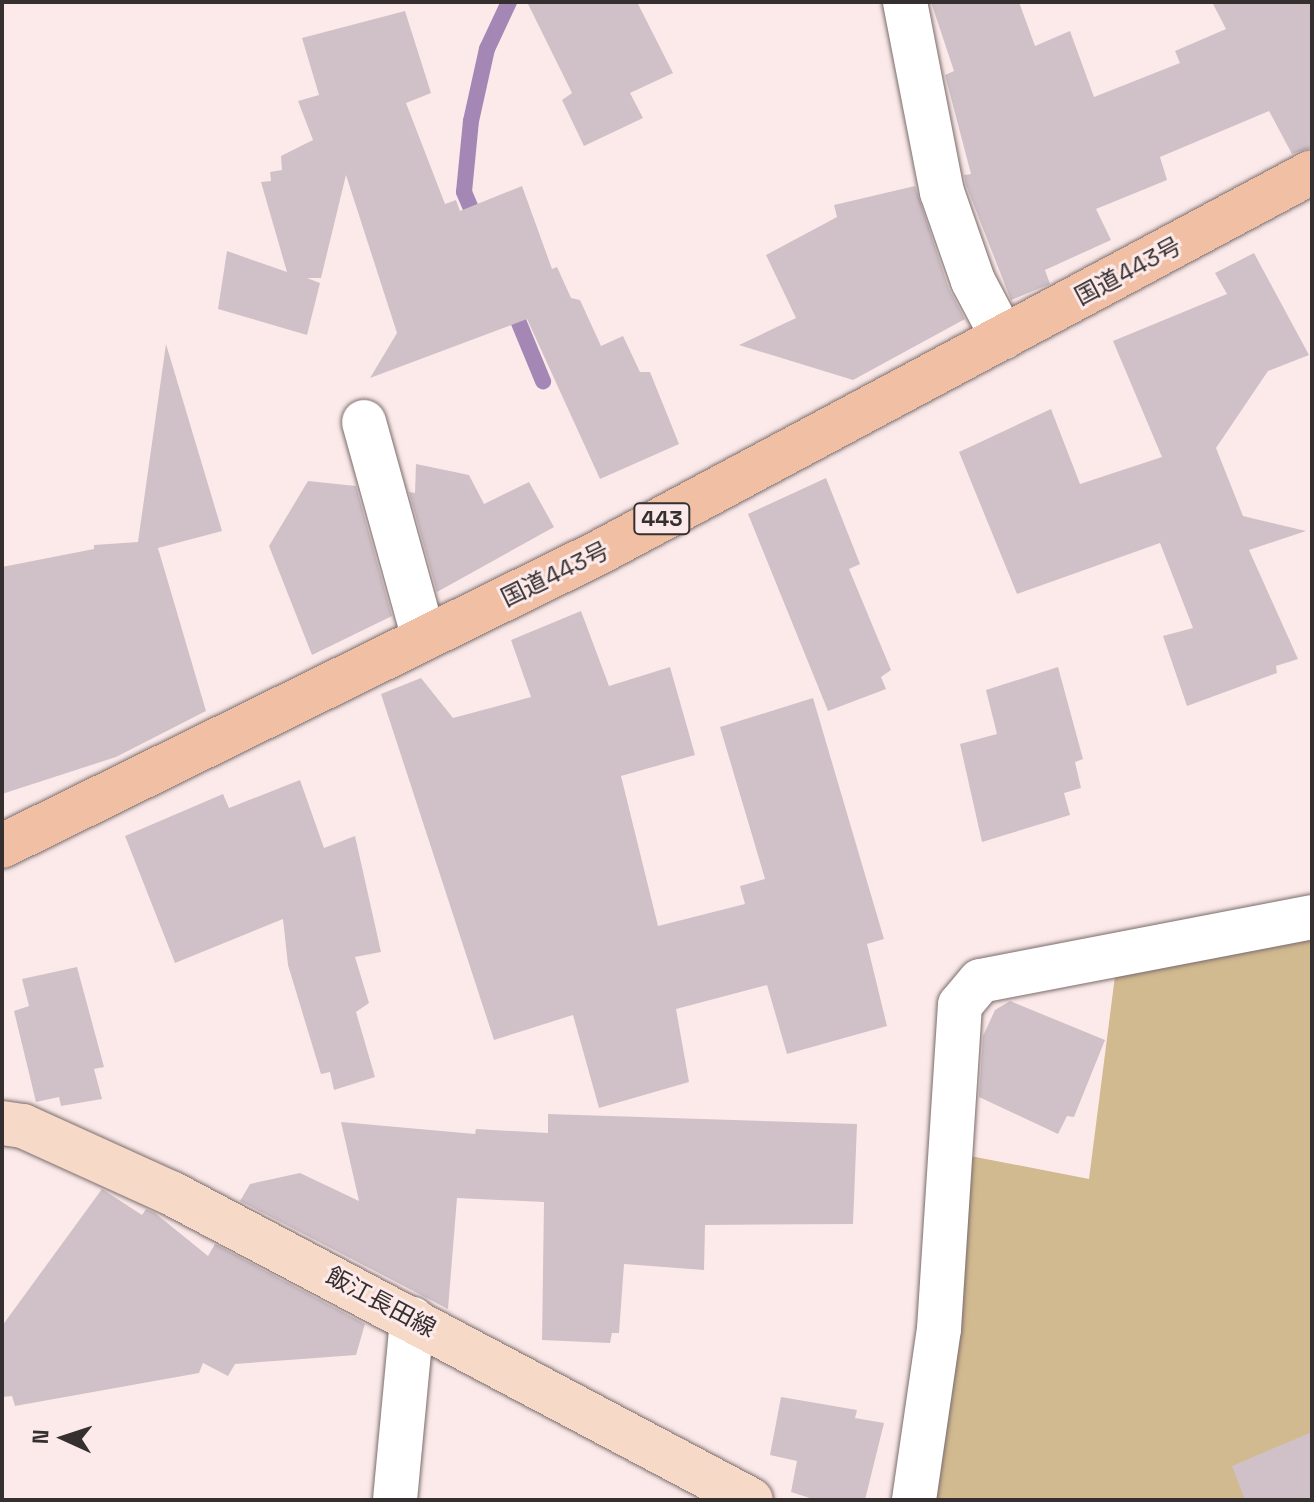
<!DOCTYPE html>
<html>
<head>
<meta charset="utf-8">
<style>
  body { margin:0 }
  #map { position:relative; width:1314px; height:1502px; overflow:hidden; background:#fceaea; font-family:"Space Grotesk","Noto Sans JP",sans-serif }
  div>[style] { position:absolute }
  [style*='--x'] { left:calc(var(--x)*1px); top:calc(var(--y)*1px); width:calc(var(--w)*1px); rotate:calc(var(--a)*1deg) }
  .green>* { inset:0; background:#d1b990 }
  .stream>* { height:16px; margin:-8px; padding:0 8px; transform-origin:8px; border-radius:8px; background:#a487b5 }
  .building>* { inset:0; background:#d0c1c9 }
  .roads { filter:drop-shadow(0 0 2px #7b6c6c) drop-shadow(0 0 2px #7b6c6c) }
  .minor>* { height:44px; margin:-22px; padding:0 22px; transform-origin:22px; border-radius:22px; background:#fff }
  .major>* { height:44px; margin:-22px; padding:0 22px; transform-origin:22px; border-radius:22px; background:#f7d9c8 }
  .highway>* { height:44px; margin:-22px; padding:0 22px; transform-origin:22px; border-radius:22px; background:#f1bfa4 }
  span { translate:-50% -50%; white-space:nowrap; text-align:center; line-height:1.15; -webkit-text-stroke:6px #fceaea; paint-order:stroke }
  .shield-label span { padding:2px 6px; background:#fceaea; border:2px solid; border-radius:6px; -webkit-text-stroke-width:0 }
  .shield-label { font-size:22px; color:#352f2f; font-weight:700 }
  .street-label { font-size:24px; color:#352f2f }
  .frame { position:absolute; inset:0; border:4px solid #352f2f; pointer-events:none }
  .north { position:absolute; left:24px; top:1398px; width:80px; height:80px; -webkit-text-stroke:6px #fceaea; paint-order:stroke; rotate:273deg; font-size:22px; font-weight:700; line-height:32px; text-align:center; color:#352f2f }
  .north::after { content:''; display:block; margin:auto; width:28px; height:36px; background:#352f2f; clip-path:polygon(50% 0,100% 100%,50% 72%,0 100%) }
</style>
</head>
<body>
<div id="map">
  <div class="green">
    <div style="clip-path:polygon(1312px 938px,1312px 1500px,924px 1500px,965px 1155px,1089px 1179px,1115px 976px)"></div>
  </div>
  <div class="stream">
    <div style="--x:478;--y:225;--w:36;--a:-113"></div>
    <div style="--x:464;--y:192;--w:71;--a:-84.4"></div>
    <div style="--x:471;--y:121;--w:74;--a:-77.5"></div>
    <div style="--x:487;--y:49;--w:52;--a:-64.9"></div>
    <div style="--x:510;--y:301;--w:87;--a:67.6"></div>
  </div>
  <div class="building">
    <div style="clip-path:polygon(527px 2px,637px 2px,673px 73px,630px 93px,643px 118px,584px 146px,562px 100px,572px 93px)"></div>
    <div style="clip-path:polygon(931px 2px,1019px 2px,1035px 46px,1070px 31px,1094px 97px,1180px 63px,1175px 51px,1226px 29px,1212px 2px,1312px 2px,1312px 147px,1292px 154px,1269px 111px,1160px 157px,1167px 180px,1096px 209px,1111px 240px,1045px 270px,1050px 284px,1011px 300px,966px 185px,964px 175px,971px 174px,945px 75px,954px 71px)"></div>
    <div style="clip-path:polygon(405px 11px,431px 93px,406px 103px,445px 204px,456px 200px,460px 211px,522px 186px,552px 269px,557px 267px,571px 298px,580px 300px,601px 346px,623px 336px,640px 372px,650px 372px,679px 444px,600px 479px,527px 319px,370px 378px,397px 333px,346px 175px,321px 278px,307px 278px,320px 283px,307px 335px,218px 309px,227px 251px,287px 272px,261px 182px,271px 181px,270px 172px,282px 170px,281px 156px,313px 140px,298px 101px,319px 95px,302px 38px)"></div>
    <div style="clip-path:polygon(915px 186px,949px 289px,965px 319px,853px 380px,739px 345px,796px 318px,766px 255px,837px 217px,834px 205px)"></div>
    <div style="clip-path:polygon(1254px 253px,1309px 355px,1268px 371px,1216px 448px,1243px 516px,1306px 531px,1249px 550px,1298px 659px,1276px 666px,1277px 673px,1187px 706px,1163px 636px,1193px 628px,1160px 543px,1017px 594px,959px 452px,1051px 409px,1080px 484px,1162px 457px,1113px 341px,1227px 294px,1215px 273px)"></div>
    <div style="clip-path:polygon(166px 344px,222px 531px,158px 548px,206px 711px,116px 757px,2px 794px,2px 567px,94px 549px,94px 545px,138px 542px)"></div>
    <div style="clip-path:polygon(416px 464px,469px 475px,484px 504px,529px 482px,554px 527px,437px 592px,409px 492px,415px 493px)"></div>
    <div style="clip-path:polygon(826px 478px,860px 564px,849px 569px,891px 670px,881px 677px,886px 689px,828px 711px,748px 514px)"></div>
    <div style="clip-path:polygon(308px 481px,356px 486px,392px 616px,312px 655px,269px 546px)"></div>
    <div style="clip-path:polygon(581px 611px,609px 686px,670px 667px,695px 755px,621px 776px,658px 926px,745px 904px,740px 886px,765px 879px,720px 727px,813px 698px,884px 939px,867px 944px,887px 1026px,787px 1054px,767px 985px,676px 1009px,689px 1082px,599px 1108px,573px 1015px,494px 1040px,381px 694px,421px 678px,453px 718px,531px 697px,511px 640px)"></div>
    <div style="clip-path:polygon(1058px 667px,1083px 759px,1075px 762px,1081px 788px,1064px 793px,1070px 815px,982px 842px,960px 744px,997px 734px,986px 690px)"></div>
    <div style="clip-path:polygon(300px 780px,324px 848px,355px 836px,381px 952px,355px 957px,369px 1003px,356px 1012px,375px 1077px,334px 1090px,330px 1072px,321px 1074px,288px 965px,283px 919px,175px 963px,125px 836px,223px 794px,229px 808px)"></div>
    <div style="clip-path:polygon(77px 967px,104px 1067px,94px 1069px,102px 1099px,61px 1106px,59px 1097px,36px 1102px,14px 1011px,29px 1006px,22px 979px)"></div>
    <div style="clip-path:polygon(1010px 1001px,1105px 1040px,1074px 1117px,1067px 1116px,1058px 1134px,979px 1097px,983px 1036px,995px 1010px)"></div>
    <div style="clip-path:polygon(548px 1114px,857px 1124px,853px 1224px,705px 1225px,704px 1270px,624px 1264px,619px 1333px,612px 1333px,610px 1343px,542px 1340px,544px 1202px,457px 1198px,448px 1309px,240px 1201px,250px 1184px,300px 1173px,359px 1201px,341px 1122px,475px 1134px,476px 1129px,548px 1133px)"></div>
    <div style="clip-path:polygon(102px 1189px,142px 1215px,146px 1209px,155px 1213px,208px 1256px,215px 1244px,365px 1324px,356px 1355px,235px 1364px,228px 1376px,203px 1363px,199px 1373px,15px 1406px,12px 1396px,2px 1397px,2px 1326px)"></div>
    <div style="clip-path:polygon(781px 1397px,857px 1410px,855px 1418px,884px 1423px,865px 1500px,816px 1500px,791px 1492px,797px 1461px,770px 1455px)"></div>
    <div style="clip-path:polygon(1312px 1432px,1312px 1500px,1245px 1500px,1232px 1466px)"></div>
  </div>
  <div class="roads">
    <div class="minor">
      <div style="--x:905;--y:2;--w:194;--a:79"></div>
      <div style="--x:942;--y:192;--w:94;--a:70.8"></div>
      <div style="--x:973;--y:281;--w:64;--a:62.2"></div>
      <div style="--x:364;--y:422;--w:224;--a:74.5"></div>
      <div style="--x:395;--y:1500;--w:182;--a:-84.6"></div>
      <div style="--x:914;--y:1500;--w:173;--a:-81.7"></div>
      <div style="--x:939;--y:1329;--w:325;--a:-86.3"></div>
      <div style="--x:960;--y:1005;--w:31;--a:-50"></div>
      <div style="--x:980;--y:981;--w:338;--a:-10.9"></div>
    </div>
    <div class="major">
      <div style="--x:2;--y:1123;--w:21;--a:8"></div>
      <div style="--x:23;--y:1126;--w:162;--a:24.4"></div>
      <div style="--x:171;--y:1193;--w:656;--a:27.89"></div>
    </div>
    <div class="highway">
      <div style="--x:2;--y:846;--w:664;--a:-26.18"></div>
      <div style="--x:598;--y:553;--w:809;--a:-28.08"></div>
    </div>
  </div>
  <div class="shield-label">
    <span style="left:662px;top:519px">443</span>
  </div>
  <div class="street-label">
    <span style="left:1128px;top:271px;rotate:-28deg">国道443号</span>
    <span style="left:555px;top:574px;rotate:-26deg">国道443号</span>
    <span style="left:381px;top:1302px;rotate:28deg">飯江長田線</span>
  </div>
  <div class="frame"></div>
  <div class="north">N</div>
</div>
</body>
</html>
